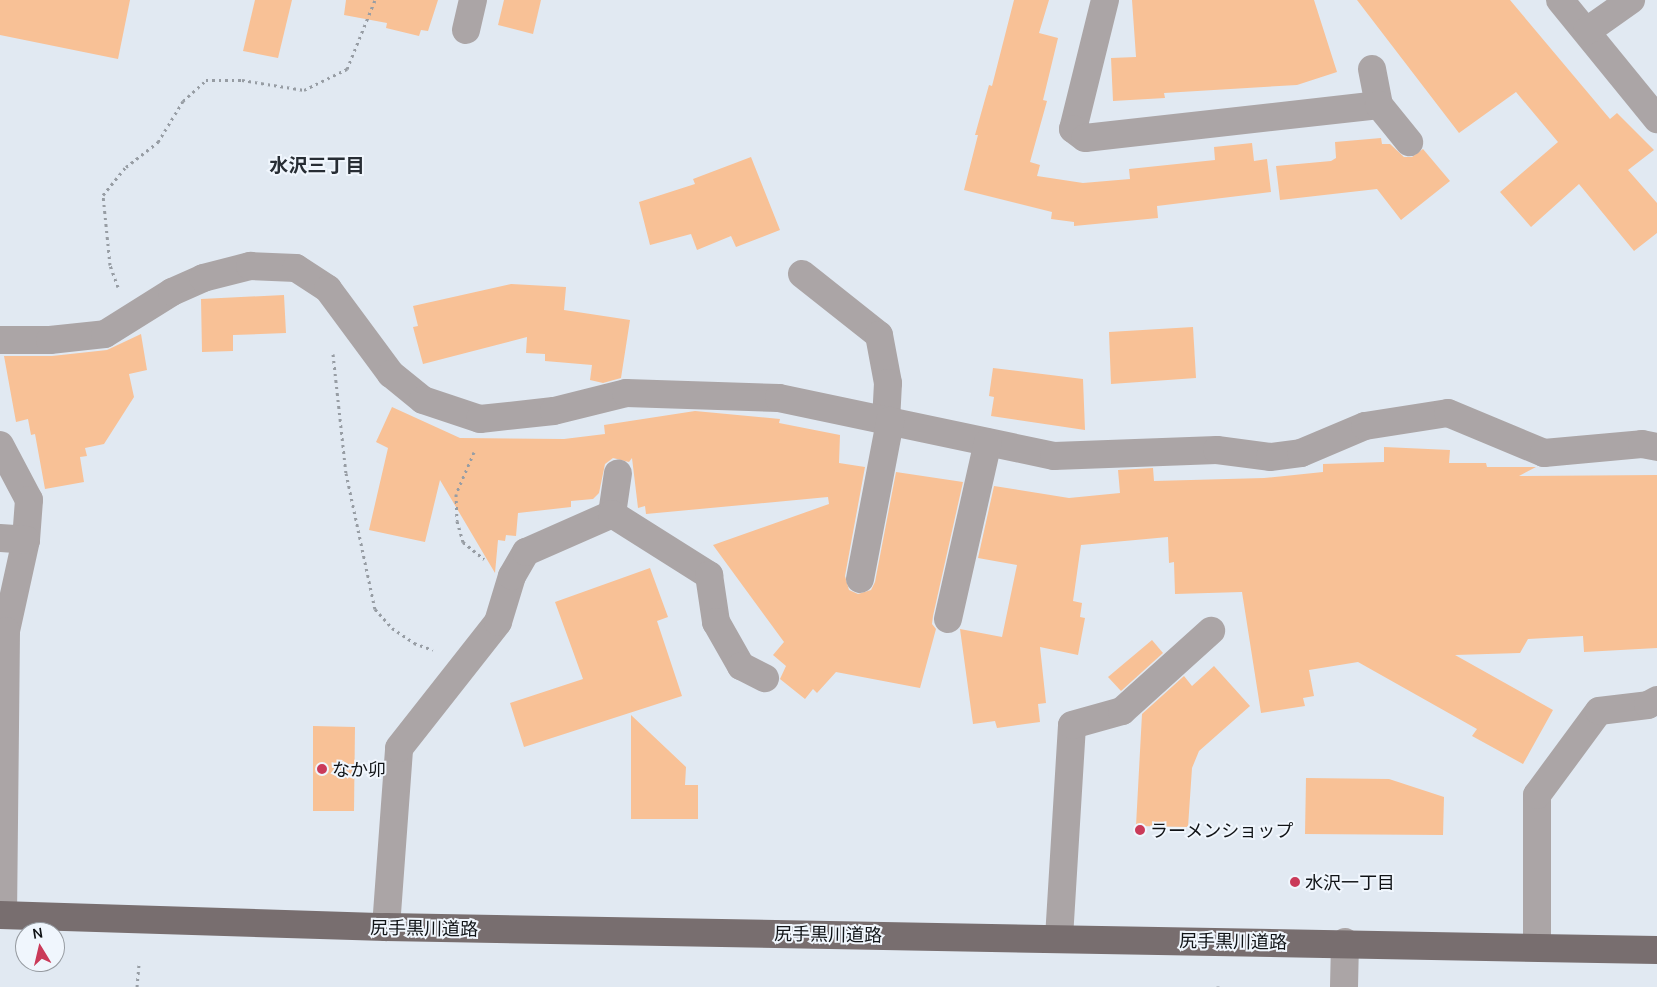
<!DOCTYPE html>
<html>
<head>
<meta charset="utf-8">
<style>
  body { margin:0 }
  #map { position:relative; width:1657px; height:987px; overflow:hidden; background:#e1e9f2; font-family:Manrope,"Noto Sans JP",sans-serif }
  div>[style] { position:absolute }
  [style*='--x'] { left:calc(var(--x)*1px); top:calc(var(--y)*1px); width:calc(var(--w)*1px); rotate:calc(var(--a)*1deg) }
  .building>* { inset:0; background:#f8c196 }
  .path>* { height:3px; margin-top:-1.5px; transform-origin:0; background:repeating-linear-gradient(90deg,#979da4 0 2.5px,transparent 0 6.5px) }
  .minor>* { height:28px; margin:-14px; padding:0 14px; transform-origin:14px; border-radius:14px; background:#aba5a6 }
  .major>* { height:28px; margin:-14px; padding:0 14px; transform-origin:14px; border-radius:14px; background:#786e6f }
  .dots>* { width:14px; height:14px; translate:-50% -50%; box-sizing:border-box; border:2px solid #f0f6fd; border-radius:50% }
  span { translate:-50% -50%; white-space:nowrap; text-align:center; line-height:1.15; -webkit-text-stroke:4px #f0f6fd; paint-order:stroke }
  .poi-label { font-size:18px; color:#101316 }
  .left { translate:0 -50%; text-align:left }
  .street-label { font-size:18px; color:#101316 }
  .neighbourhood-label { font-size:19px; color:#272d34; font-weight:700 }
  .north { position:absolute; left:15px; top:922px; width:50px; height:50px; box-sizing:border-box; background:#f0f6fd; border:1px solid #969ba1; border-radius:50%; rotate:351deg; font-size:14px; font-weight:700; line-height:20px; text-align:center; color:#101316 }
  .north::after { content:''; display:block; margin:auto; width:18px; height:22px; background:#ca3a59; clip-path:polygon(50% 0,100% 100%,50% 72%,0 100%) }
</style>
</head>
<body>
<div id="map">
  <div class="building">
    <div style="clip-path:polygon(0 0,130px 0,118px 59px,0 35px)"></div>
    <div style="clip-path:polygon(255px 0,292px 0,278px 58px,243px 51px)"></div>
    <div style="clip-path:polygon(346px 0,438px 0,428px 31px,421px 30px,419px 36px,386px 28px,387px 23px,344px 15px)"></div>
    <div style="clip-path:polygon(504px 0,541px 0,533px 34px,498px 25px)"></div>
    <div style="clip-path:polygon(1014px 0,1049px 0,1039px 33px,1058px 38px,1043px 100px,1047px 101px,1030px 162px,1040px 165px,1037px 176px,1083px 183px,1130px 179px,1129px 169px,1215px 160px,1214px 147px,1252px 143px,1254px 161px,1267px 159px,1271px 192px,1157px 206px,1158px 218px,1074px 226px,1074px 222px,1051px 219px,1052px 212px,964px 190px,978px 135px,975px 135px,989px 85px,992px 86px)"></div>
    <div style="clip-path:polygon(1132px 0,1314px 0,1337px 72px,1297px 85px,1164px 93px,1165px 98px,1113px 101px,1111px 58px,1136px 57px)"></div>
    <div style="clip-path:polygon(1357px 0,1510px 0,1610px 119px,1617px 113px,1654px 150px,1628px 170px,1657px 203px,1657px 233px,1634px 251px,1579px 184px,1531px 227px,1500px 192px,1558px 142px,1516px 92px,1459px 133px)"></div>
    <div style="clip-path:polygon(1381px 138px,1382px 144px,1390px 144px,1404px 157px,1412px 157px,1423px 149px,1450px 181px,1401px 220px,1377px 189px,1280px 200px,1276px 166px,1331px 161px,1336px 158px,1335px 142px)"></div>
    <div style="clip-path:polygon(751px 157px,780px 230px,736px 247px,731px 236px,697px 250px,691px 234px,650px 245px,639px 202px,695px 184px,693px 179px)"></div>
    <div style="clip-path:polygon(511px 284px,566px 287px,564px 310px,630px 320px,621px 378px,603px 383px,590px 380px,592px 365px,545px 361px,545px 354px,526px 353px,527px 337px,423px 364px,413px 327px,418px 326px,413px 306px)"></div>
    <div style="clip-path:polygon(284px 295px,286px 333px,233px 335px,233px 351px,202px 352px,201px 299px)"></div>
    <div style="clip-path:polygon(1193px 327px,1196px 378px,1111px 384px,1109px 332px)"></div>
    <div style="clip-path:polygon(141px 334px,147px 370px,129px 374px,134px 397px,104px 444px,85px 448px,87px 456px,80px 457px,84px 482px,45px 489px,35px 434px,31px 435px,28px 419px,16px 422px,4px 356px,52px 356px,107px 350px)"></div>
    <div style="clip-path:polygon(993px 368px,1083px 379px,1085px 430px,991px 416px,994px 397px,989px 396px)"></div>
    <div style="clip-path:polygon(392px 407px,460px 438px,564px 439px,605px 434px,604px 425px,695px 411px,780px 419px,779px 423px,840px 435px,839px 463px,865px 467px,845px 576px,849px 590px,858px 594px,871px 590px,875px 582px,896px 472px,963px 482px,933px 616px,932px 624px,936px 629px,920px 688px,836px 672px,817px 693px,813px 689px,805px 699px,780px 679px,786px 666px,773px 655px,784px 642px,713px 545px,829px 504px,828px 497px,646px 514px,645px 506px,638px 508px,632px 458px,629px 462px,613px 458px,605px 464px,599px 493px,593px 499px,571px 501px,571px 507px,518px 513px,516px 536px,506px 535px,505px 541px,498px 540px,495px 573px,440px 480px,425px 542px,369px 530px,388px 448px,376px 442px)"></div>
    <div style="clip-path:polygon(1384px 447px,1450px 450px,1449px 463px,1486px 463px,1487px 467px,1536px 467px,1519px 476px,1657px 475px,1657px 648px,1584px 652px,1583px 636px,1528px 639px,1520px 653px,1455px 655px,1553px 710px,1523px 764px,1472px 736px,1477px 729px,1358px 662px,1309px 670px,1314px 696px,1303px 698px,1305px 706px,1261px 713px,1242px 592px,1175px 594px,1174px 562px,1169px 563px,1168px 537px,1081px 545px,1073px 601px,1082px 603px,1080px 617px,1085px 618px,1078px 655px,1040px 647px,1046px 703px,1038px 704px,1040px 722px,997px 728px,995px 721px,973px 724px,960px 629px,1002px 637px,1017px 565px,978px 558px,994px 486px,1069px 498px,1120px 493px,1118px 470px,1153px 468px,1154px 481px,1264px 478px,1323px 472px,1323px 464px,1384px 462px)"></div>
    <div style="clip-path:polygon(650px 568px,668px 617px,657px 621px,682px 696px,524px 747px,510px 703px,583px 679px,555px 602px)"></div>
    <div style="clip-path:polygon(1152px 640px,1163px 653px,1121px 691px,1108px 677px)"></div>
    <div style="clip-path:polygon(1214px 666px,1250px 706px,1199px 751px,1192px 768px,1188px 827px,1136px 826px,1142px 714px,1184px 676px,1192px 686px)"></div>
    <div style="clip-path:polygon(631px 715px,686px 767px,685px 785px,698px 785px,698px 819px,631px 819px)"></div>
    <div style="clip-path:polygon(313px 726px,355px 727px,354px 811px,313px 811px)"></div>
    <div style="clip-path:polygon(1306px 778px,1389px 779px,1444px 797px,1443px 835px,1305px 834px)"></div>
  </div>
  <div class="path">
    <div style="--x:118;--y:287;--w:23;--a:-110"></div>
    <div style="--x:110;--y:265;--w:70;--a:-95.7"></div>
    <div style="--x:103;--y:195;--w:36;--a:-51"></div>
    <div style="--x:126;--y:167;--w:41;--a:-38"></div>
    <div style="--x:158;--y:142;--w:48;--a:-58.6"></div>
    <div style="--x:183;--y:101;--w:31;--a:-42"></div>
    <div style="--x:206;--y:80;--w:36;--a:0"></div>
    <div style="--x:242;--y:80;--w:63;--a:9.2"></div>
    <div style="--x:304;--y:90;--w:48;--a:-26"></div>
    <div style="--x:347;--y:69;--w:74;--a:-67.9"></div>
    <div style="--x:333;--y:354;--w:120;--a:83.8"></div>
    <div style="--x:346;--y:473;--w:139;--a:78"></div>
    <div style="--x:375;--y:609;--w:25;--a:48"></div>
    <div style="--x:392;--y:628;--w:27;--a:34"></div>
    <div style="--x:414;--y:643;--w:20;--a:20"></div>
    <div style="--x:474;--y:452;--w:46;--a:113.2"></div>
    <div style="--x:456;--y:494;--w:27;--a:88"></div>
    <div style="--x:457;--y:521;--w:22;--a:74"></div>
    <div style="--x:463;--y:542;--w:27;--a:39"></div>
    <div style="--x:137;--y:987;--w:22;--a:-85"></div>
    <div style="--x:1218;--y:987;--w:1;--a:-90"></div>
  </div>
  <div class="minor">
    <div style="--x:1105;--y:0;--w:133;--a:103.9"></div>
    <div style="--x:1073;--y:129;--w:15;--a:37"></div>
    <div style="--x:1085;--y:138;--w:296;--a:-6.4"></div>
    <div style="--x:1560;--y:0;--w:154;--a:50.8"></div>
    <div style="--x:466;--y:30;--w:31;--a:-77"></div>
    <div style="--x:1587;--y:31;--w:54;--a:-35.2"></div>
    <div style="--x:1372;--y:69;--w:37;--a:79"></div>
    <div style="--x:1379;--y:105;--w:48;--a:51"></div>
    <div style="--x:802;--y:274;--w:98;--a:38.4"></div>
    <div style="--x:879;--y:335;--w:49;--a:79.4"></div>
    <div style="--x:888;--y:383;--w:36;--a:93"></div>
    <div style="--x:0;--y:340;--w:50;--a:0"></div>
    <div style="--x:50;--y:340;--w:55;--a:-6.2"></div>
    <div style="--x:105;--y:334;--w:79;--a:-32.1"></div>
    <div style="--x:172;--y:292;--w:34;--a:-24"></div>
    <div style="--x:203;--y:278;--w:49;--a:-14.3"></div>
    <div style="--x:250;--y:266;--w:46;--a:2.5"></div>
    <div style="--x:296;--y:268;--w:38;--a:33"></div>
    <div style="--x:328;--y:289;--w:106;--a:53.5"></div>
    <div style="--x:391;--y:374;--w:41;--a:39.1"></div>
    <div style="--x:423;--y:400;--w:60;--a:18.4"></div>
    <div style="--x:480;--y:419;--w:74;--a:-6.2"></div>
    <div style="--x:554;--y:411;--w:74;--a:-14"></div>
    <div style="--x:626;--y:393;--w:153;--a:1.9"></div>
    <div style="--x:779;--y:398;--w:281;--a:11.9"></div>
    <div style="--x:1054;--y:456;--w:163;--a:-2.1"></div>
    <div style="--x:1217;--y:450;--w:53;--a:7.5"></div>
    <div style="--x:1270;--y:457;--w:31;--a:-7"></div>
    <div style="--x:1301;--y:453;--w:69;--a:-22.9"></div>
    <div style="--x:1365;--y:426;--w:84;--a:-8.9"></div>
    <div style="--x:1448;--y:413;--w:104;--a:22.6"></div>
    <div style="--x:1544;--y:453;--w:98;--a:-5.2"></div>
    <div style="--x:1642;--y:444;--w:15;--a:11"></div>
    <div style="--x:0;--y:445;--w:62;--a:62.2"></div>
    <div style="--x:29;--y:500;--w:40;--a:94.3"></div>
    <div style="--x:26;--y:540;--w:93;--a:102.4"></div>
    <div style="--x:6;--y:631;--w:284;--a:90.6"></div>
    <div style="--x:612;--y:514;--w:41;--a:-81.7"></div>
    <div style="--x:0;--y:538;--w:26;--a:4"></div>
    <div style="--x:860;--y:579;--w:161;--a:-79.2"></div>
    <div style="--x:948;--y:619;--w:181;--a:-77.3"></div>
    <div style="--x:386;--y:927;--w:179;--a:-85.8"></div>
    <div style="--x:399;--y:748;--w:160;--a:-51.8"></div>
    <div style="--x:498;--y:622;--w:48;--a:-73.1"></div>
    <div style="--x:512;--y:576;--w:28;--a:-60"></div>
    <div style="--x:526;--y:552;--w:94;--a:-23.8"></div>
    <div style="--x:612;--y:514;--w:115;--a:32.2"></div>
    <div style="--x:709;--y:575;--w:48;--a:81.5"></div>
    <div style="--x:716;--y:622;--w:51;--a:60.4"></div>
    <div style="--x:741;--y:666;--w:27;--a:27"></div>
    <div style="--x:1059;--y:938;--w:213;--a:-86.5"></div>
    <div style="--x:1072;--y:725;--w:52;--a:-15.6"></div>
    <div style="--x:1122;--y:711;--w:120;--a:-42"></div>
    <div style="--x:1537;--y:947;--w:152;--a:-90"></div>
    <div style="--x:1537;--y:795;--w:104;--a:-53.6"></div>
    <div style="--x:1599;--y:711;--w:49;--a:-7"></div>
    <div style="--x:1648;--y:705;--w:10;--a:-29"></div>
    <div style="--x:1344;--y:987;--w:45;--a:-88.7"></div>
  </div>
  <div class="major">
    <div style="--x:0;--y:915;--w:386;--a:1.8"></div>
    <div style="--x:386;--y:927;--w:1271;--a:1.04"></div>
  </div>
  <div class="dots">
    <div style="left:322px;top:769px;background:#ca3a59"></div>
    <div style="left:1140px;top:830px;background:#ca3a59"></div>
    <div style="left:1295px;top:882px;background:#ca3a59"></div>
  </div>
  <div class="poi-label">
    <span class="left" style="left:332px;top:769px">なか卯</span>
    <span class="left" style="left:1150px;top:830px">ラーメンショップ</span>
    <span class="left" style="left:1305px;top:882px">水沢一丁目</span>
  </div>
  <div class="street-label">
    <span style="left:424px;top:928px;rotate:1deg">尻手黒川道路</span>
    <span style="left:828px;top:934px;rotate:1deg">尻手黒川道路</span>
    <span style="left:1233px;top:941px;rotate:1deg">尻手黒川道路</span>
  </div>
  <div class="neighbourhood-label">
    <span style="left:317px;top:166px">水沢三丁目</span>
  </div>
  <div class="north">N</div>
</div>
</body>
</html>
